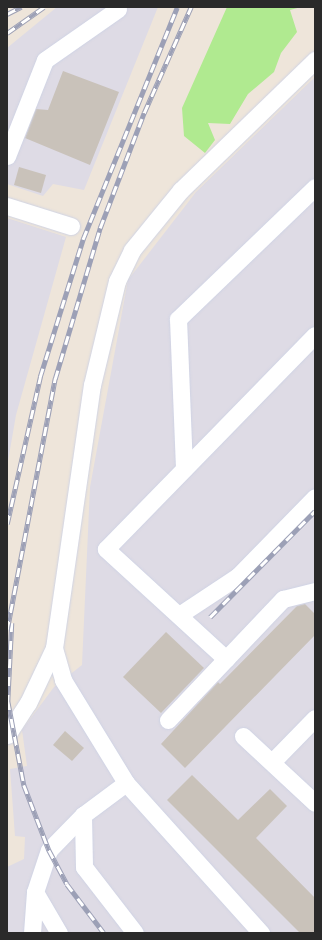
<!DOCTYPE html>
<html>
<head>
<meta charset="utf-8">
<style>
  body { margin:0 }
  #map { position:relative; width:322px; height:940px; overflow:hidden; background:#eee5da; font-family:Overpass,sans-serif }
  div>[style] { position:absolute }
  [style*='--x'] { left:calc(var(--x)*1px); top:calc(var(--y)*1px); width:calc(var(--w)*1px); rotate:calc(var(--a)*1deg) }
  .industrial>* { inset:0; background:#dedbe5 }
  .green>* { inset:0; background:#b0ea90 }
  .building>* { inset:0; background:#c9c2ba }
  .roads { filter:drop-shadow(0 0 1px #cfd3e4) drop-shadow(0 0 1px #cfd3e4) }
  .minor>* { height:17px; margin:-8.5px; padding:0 8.5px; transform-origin:8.5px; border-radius:8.5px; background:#fff }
  .rail>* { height:4.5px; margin-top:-2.25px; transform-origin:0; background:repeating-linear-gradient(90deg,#fff 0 9px,#9ca0b6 0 18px); box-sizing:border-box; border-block:1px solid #9ca0b6 }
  span { translate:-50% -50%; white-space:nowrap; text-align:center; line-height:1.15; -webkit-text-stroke:3.5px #fff; paint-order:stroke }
  .frame { position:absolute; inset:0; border:8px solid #2a2a2a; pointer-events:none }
</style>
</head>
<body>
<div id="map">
  <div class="industrial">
    <div style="clip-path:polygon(57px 7px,158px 7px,84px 190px,53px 184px,43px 196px,7px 184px,7px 48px)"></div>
    <div style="clip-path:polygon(315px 77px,315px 933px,7px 933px,7px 867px,24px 859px,25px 837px,15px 836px,10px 769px,27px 766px,22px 730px,54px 687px,82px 665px,90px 487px,128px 280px,196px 192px)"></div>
    <div style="clip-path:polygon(7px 218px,66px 237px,16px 415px,7px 467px)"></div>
  </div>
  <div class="green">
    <div style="clip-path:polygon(227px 7px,301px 7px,290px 10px,297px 32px,281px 53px,274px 72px,248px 94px,230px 124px,208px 123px,215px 140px,205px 153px,184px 136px,182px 108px)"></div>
  </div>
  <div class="building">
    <div style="clip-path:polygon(63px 71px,119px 92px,90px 165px,25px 138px,36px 109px,48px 110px)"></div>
    <div style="clip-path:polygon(19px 167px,46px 175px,41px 193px,14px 185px)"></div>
    <div style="clip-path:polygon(305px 604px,315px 614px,315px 635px,185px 768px,161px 744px,218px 682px,220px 684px,297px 606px)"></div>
    <div style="clip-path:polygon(166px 632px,204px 668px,161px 713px,123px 677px)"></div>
    <div style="clip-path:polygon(65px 731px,84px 748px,72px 761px,53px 745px)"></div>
    <div style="clip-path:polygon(192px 775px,238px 820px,270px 789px,287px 806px,256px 838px,315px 898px,315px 933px,300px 933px,167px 800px)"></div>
  </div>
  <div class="roads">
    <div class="minor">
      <div style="--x:7;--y:156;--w:103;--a:-68.4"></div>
      <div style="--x:45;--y:60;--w:89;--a:-34.9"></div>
      <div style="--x:7;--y:206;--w:67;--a:17.4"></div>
      <div style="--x:184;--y:468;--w:149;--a:-92.3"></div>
      <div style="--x:178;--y:319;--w:190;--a:-43.9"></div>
      <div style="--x:179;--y:615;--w:71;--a:-33.5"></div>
      <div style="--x:238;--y:576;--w:110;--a:-45.7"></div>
      <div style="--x:54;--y:648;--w:33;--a:74"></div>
      <div style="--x:63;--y:680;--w:121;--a:58.5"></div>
      <div style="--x:126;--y:783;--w:202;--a:48"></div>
      <div style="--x:226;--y:659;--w:163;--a:-137.5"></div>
      <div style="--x:106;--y:549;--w:299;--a:-45.7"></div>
      <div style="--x:168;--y:720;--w:167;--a:-46.5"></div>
      <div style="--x:283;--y:599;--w:33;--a:-14"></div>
      <div style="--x:7;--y:735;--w:38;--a:-57"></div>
      <div style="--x:28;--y:703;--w:61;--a:-64.7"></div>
      <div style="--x:54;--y:648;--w:266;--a:-81.8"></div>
      <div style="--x:92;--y:385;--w:107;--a:-76.5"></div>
      <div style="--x:117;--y:281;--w:34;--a:-64"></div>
      <div style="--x:132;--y:250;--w:77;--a:-50.8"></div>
      <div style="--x:181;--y:190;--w:187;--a:-44.1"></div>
      <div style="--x:243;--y:736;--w:98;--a:42.9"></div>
      <div style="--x:273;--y:761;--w:60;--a:-45.7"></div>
      <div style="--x:126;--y:783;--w:54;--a:143.3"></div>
      <div style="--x:83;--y:815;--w:52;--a:88.9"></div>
      <div style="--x:84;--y:867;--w:83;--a:52.3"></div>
      <div style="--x:35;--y:892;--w:48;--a:59.7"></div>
      <div style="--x:32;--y:933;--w:41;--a:-85.8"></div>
      <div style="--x:35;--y:892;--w:44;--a:-71.6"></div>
      <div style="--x:49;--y:850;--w:49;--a:-45.8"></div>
    </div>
  </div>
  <div class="rail">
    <div style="--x:7;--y:14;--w:16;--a:-27"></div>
    <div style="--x:7;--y:33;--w:45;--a:-35.1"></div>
    <div style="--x:7;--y:524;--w:151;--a:-77.3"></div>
    <div style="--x:40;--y:377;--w:145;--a:-72.7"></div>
    <div style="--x:83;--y:239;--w:250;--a:-67.9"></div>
    <div style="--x:210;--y:617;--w:149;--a:-45.3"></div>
    <div style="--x:12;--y:623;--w:78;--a:92.9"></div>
    <div style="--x:8;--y:701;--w:86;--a:79.2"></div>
    <div style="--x:24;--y:785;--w:70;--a:69"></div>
    <div style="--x:49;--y:850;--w:38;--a:62"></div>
    <div style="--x:67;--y:884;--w:61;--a:52.9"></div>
    <div style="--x:7;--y:630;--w:256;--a:-79.2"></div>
    <div style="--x:55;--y:379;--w:158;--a:-73.4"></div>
    <div style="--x:100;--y:228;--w:123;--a:-69.1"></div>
    <div style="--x:144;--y:113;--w:116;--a:-66.1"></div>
  </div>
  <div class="frame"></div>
</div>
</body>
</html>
